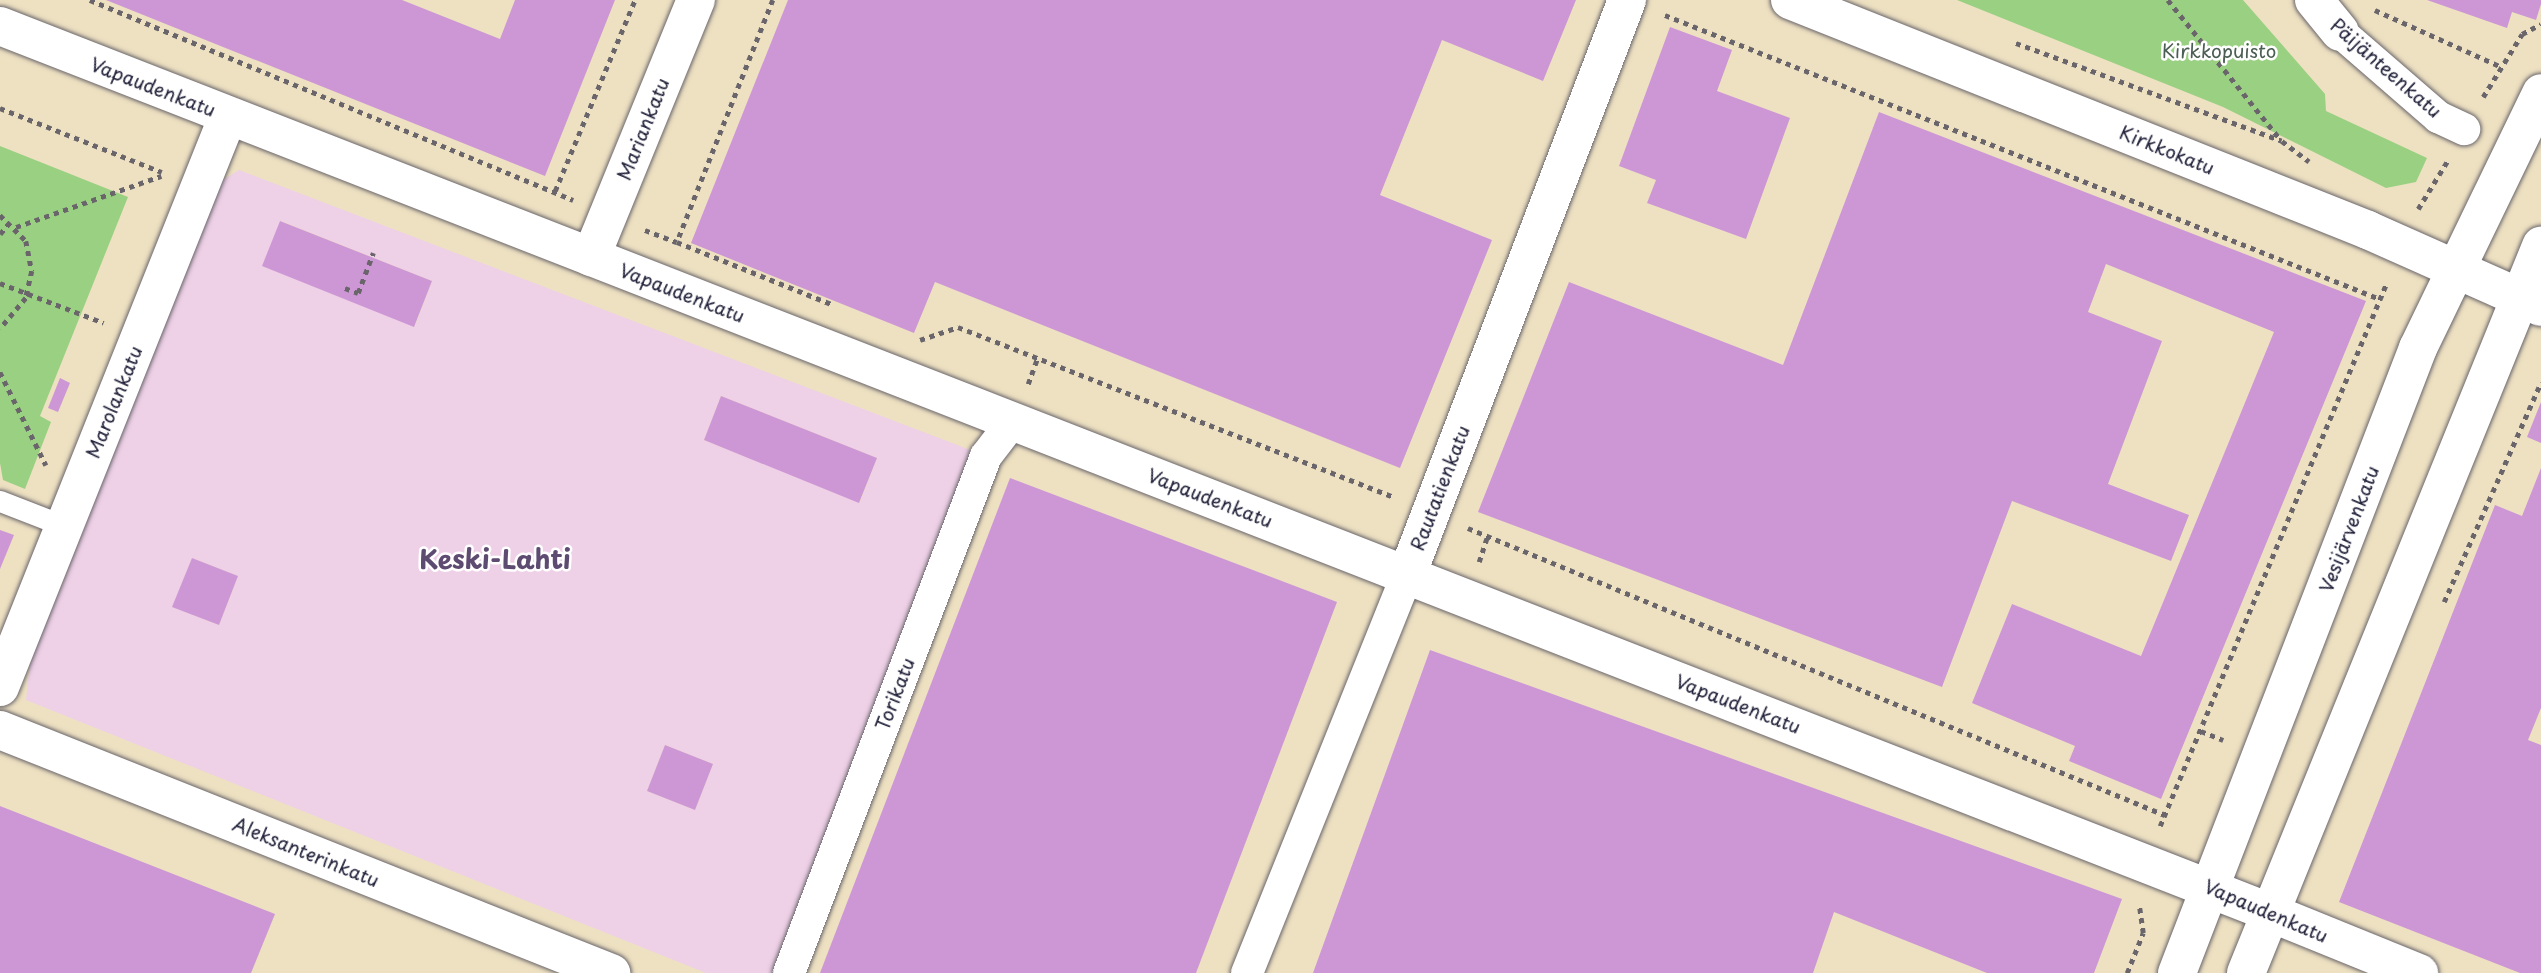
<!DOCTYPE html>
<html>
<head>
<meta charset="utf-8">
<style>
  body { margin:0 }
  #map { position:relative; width:2541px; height:973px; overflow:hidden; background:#eee1c2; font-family:"Playpen Sans",sans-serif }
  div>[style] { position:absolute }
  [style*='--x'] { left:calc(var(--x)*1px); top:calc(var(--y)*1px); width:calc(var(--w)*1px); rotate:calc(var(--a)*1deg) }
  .built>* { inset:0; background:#eed0e7 }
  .green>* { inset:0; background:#9ad082 }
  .building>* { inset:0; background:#cd97d5 }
  .path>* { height:4.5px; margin-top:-2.25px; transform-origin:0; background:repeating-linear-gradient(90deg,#69656a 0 5px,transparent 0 10px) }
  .roads { filter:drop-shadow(0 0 2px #69656a) drop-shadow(0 0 2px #69656a) }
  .service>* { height:21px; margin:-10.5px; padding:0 10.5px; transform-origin:10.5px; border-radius:10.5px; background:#fff }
  .pedestrian>* { height:32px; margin:-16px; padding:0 16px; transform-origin:16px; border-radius:16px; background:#fff }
  .minor>* { height:38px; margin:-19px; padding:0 19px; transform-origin:19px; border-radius:19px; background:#fff }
  .secondary>* { height:38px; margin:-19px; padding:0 19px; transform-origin:19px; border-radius:19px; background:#fff }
  .primary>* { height:38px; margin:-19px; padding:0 19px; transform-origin:19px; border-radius:19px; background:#fff }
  span { translate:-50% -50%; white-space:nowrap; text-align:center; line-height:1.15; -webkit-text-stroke:5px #fff; paint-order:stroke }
  .park-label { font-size:19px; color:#4c5f54 }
  .street-label { font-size:19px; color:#22223b }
  .district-label { font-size:26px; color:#5e4b71; font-weight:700 }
</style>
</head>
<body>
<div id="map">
  <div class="built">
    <div style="clip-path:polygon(evenodd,239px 170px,986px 456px,789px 973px,706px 973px,26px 700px,30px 663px,218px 183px,239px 170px,281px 221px,432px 281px,415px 326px,414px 326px,281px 221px,239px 170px,721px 396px,877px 458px,860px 502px,704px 440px,721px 396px,239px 170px,192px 558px,238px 576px,219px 625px,173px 607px,192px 558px,239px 170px,665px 745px,713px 764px,695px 810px,647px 791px,665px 745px)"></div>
  </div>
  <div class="green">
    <div style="clip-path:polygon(1957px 0,2243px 0,2325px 94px,2326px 111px,2427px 158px,2416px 182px,2386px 188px,2223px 107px)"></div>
    <div style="clip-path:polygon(0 146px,128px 197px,40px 416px,51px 422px,25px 489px,3px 480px,0 463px)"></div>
  </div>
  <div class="building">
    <div style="clip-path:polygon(106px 0,402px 0,500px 39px,515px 0,615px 0,545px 176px)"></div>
    <div style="clip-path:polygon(788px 0,1576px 0,1543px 81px,1442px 40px,1380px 195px,1492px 240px,1400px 468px,935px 282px,914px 333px,691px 243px)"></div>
    <div style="clip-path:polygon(2427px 0,2541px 0,2541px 4px,2536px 20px,2512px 12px,2507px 28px)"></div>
    <div style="clip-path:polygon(1670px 27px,1732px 50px,1717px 91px,1790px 118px,1746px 239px,1647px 203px,1656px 180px,1619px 166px)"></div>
    <div style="clip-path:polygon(1879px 112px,2366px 301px,2161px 799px,2069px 761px,2075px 746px,1972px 703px,2012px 604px,2141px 656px,2274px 332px,2106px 264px,2088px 312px,2162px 341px,2108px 484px,2189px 515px,2171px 561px,2012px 501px,1942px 687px,1478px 512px,1569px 282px,1783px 365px)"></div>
    <div style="clip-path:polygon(280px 221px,432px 281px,414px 327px,262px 266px)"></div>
    <div style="clip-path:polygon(60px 378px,70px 383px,58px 412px,48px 408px)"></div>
    <div style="clip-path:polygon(721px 396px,877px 458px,859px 503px,704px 440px)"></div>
    <div style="clip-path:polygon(2541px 402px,2541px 443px,2527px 437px)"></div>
    <div style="clip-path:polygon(2541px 468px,2541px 708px,2528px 740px,2541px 745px,2541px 973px,2520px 973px,2339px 902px,2495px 505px,2522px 516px)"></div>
    <div style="clip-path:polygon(1010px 478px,1337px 602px,1196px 973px,820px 973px)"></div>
    <div style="clip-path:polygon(0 530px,14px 535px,0 569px)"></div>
    <div style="clip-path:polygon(192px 558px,238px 576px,219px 625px,172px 607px)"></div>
    <div style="clip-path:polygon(1430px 650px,2122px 899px,2094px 973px,1987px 973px,1834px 912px,1813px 973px,1313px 973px)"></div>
    <div style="clip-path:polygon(665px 745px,713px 764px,695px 810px,647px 791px)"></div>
    <div style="clip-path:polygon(0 806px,275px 914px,251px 973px,0 973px)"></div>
  </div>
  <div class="path">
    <div style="--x:90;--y:0;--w:523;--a:22.49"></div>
    <div style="--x:773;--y:0;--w:260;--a:111.6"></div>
    <div style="--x:677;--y:242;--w:166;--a:21.9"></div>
    <div style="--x:2168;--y:0;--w:179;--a:51.1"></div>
    <div style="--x:2375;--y:10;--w:139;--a:24.2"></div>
    <div style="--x:1665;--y:15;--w:769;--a:21.66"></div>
    <div style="--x:2016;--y:43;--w:283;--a:20.2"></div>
    <div style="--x:2282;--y:141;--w:34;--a:37"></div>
    <div style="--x:2483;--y:97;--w:74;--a:-58.2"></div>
    <div style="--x:2522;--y:34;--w:21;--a:-28"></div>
    <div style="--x:0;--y:108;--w:174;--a:21.6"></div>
    <div style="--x:555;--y:191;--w:207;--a:-67.3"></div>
    <div style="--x:2418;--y:209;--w:57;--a:-58.5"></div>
    <div style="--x:0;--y:215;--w:37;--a:45"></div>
    <div style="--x:26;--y:241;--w:31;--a:79"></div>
    <div style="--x:32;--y:271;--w:28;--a:103"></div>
    <div style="--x:26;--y:298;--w:40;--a:130"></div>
    <div style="--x:16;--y:227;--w:154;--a:-19.4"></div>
    <div style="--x:645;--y:230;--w:34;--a:21"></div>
    <div style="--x:0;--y:234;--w:16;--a:-50"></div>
    <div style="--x:0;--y:283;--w:111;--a:21"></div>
    <div style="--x:345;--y:288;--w:14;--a:21"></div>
    <div style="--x:358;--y:293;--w:43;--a:-69.4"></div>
    <div style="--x:920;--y:340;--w:40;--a:-18.9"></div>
    <div style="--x:958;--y:327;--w:469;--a:21.3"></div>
    <div style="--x:0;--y:372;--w:104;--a:63.7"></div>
    <div style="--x:1028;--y:384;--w:27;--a:-70"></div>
    <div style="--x:1468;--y:528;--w:754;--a:22.38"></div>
    <div style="--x:1479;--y:562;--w:26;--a:-72"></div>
    <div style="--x:2444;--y:602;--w:240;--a:-66.2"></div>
    <div style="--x:2201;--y:731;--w:24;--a:22"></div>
    <div style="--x:2160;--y:826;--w:589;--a:-67.35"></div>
    <div style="--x:2127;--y:973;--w:43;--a:-68.2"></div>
    <div style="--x:2143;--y:933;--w:29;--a:-98"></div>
  </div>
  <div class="roads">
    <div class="service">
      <div style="--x:0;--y:501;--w:69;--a:21.3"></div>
    </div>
    <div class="pedestrian">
      <div style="--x:2340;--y:32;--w:130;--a:40.9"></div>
      <div style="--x:2438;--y:117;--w:29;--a:25"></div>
      <div style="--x:789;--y:973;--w:553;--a:-69.14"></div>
      <div style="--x:986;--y:456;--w:44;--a:-52.4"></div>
      <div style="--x:1247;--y:973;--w:429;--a:-68.1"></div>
    </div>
    <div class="minor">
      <div style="--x:1790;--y:0;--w:622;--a:21.7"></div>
      <div style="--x:2368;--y:230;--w:189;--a:24"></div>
      <div style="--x:2314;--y:0;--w:41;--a:50.9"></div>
      <div style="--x:591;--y:257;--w:278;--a:-67.8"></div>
      <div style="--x:1407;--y:575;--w:616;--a:-69.06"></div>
      <div style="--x:0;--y:687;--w:615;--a:-68.23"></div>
      <div style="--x:2271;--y:913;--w:160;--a:22.1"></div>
    </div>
    <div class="secondary">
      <div style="--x:0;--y:26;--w:2438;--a:21.33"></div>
      <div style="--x:0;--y:730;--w:658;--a:21.69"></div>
    </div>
    <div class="primary">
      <div style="--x:2177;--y:973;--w:670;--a:-68.91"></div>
      <div style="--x:2418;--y:348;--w:283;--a:-64.2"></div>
      <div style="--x:2246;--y:973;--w:785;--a:-67.91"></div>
    </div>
  </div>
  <div class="park-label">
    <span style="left:2219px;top:51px">Kirkkopuisto</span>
  </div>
  <div class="street-label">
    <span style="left:2386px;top:68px;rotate:41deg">Päijänteenkatu</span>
    <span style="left:153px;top:87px;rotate:21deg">Vapaudenkatu</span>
    <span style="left:643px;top:129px;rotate:-68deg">Mariankatu</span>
    <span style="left:2167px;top:150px;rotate:22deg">Kirkkokatu</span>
    <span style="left:682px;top:293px;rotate:21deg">Vapaudenkatu</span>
    <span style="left:114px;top:402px;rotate:-68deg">Marolankatu</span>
    <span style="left:1440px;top:488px;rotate:-69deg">Rautatienkatu</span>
    <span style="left:1210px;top:498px;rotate:21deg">Vapaudenkatu</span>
    <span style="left:2349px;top:529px;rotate:-69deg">Vesijärvenkatu</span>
    <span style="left:895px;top:694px;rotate:-69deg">Torikatu</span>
    <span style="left:1738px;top:704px;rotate:21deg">Vapaudenkatu</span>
    <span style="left:306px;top:852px;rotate:22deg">Aleksanterinkatu</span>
    <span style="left:2266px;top:911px;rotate:23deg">Vapaudenkatu</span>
  </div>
  <div class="district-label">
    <span style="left:495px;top:559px">Keski-Lahti</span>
  </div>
</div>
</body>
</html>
